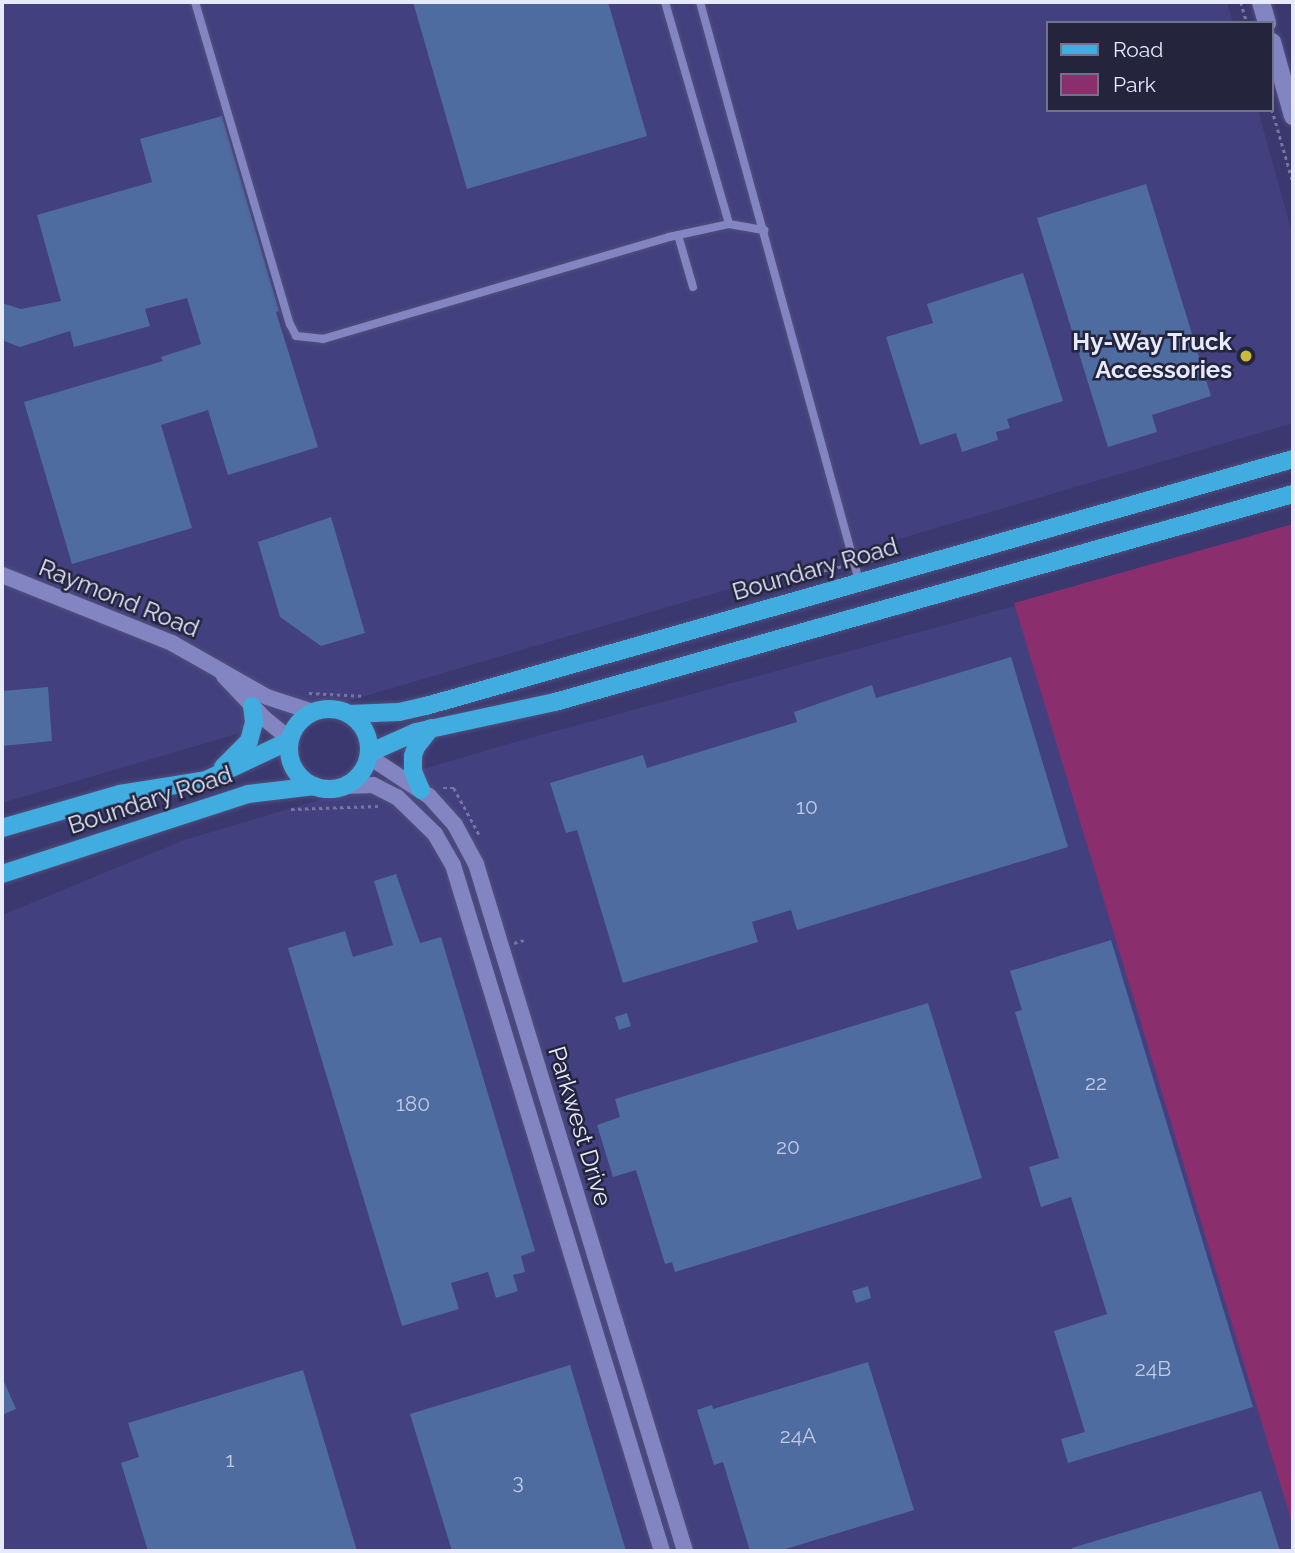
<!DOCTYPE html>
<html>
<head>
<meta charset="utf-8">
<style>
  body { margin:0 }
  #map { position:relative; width:1295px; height:1553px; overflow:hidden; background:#3a386f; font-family:Raleway,sans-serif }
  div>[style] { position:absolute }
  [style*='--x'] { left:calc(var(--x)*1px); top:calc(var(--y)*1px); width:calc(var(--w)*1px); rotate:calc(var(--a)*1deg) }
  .built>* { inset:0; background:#42407e }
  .green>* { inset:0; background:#8a2e6e }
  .building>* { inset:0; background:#4f6ca1 }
  .path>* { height:2.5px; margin-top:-1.25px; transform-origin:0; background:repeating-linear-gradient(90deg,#7676a1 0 3.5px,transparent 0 7px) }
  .roads { filter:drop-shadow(0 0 2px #514f7b) drop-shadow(0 0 2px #514f7b) }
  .lane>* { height:8px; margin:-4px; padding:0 4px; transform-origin:4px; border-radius:4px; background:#8385c2 }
  .street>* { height:16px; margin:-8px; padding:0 8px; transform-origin:8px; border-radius:8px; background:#8385c2 }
  .secondary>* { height:18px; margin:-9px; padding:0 9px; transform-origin:9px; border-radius:9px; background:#8385c2 }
  .primary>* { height:18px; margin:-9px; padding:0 9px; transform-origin:9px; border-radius:9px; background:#40acdf }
  .primary>.ring { margin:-9px; padding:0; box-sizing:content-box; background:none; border:18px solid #40acdf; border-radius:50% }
  .dots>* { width:19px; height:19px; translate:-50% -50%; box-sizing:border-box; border:4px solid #24243d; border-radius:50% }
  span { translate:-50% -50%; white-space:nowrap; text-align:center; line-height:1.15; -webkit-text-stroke:5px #24243d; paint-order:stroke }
  .number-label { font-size:21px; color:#c1cae6 }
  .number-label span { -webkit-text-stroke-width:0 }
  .poi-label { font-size:24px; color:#e7e9fd; font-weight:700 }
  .right { translate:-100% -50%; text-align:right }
  .street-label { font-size:24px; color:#e7e9fd }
  .frame { position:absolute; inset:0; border:4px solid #e7e9fd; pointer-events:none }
  .legend { position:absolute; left:1046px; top:21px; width:228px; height:91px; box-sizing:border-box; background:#24243d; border:2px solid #72738a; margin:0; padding:9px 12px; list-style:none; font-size:21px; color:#e7e9fd }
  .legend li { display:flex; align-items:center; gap:14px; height:35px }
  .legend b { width:35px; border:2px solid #72738a }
</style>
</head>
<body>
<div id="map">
  <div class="built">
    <div style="clip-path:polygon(2px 2px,1227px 2px,1233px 23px,1048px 23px,1048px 110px,1258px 110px,1293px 236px,1293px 423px,2px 803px)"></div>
    <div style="clip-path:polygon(1018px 605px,1293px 1516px,1293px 1551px,2px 1551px,2px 915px,184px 840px,275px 813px,501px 746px)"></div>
  </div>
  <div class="green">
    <div style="clip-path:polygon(1293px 524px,1293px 1526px,1014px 603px)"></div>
  </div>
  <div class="building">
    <div style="clip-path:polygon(413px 2px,608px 2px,647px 136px,467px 189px)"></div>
    <div style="clip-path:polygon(222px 116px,279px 311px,276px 312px,318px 447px,228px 475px,208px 410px,161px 425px,192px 528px,72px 564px,24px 402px,163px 361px,161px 357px,201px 344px,187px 298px,145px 309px,150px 326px,74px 347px,70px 331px,20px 347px,2px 340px,2px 303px,21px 309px,61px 301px,37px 215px,152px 182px,140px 139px)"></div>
    <div style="clip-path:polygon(1146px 184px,1211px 396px,1152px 415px,1157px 432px,1108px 447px,1037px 218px)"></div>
    <div style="clip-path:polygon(1023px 273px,1063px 401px,1007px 419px,1010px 428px,996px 432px,998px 440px,962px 452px,956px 433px,920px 445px,886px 337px,933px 323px,927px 304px)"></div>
    <div style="clip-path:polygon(331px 517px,365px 633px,321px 646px,280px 617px,258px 542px)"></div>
    <div style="clip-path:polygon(1011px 657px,1068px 847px,797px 930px,791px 910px,752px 922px,758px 942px,623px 983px,577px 830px,566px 833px,550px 783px,643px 755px,647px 768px,797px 722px,794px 712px,872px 685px,876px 698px)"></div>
    <div style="clip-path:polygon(48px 687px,52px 741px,2px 746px,2px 691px)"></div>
    <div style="clip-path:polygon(396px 874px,420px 943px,441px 937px,535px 1251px,521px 1256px,525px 1272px,513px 1275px,518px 1291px,496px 1298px,488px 1272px,451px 1283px,459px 1309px,402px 1326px,288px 948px,345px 931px,353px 957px,393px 945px,374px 881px)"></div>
    <div style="clip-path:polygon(1111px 940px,1253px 1407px,1068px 1463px,1061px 1439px,1085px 1432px,1054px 1331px,1107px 1314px,1071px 1197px,1041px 1207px,1029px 1167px,1059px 1158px,1015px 1012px,1022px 1010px,1010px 971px)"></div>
    <div style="clip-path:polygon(928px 1003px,982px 1178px,675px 1272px,672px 1262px,665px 1264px,636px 1170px,613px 1177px,597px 1125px,620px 1117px,615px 1099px)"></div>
    <div style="clip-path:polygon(627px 1013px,631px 1026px,619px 1030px,615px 1017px)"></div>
    <div style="clip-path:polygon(868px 1286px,871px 1298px,856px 1303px,852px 1291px)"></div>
    <div style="clip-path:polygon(868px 1362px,914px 1510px,779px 1551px,750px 1551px,723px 1462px,714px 1465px,697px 1410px,712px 1405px,713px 1409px)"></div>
    <div style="clip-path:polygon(570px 1365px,626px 1551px,452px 1551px,410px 1414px)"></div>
    <div style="clip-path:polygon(303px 1370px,357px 1551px,148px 1551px,121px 1463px,139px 1457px,128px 1423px)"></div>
    <div style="clip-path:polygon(2px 1377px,16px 1409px,2px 1415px)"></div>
    <div style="clip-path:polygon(1261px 1491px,1280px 1551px,1073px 1551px,1072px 1548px)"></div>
  </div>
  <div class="path">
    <div style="--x:1241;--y:2;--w:22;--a:74"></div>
    <div style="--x:1272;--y:109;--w:76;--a:74"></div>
    <div style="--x:864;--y:562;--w:18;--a:-13"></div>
    <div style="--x:802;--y:581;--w:17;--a:-31"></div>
    <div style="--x:817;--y:572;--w:28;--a:-13"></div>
    <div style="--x:309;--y:693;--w:56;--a:3.1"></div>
    <div style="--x:443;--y:788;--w:11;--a:0"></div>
    <div style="--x:454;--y:788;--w:55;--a:61.6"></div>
    <div style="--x:291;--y:809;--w:87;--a:-2"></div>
    <div style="--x:514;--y:943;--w:10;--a:-17"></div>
  </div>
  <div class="roads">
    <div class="lane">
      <div style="--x:195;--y:2;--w:336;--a:73.6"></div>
      <div style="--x:290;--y:324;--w:13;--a:63"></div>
      <div style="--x:296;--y:336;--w:27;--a:6"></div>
      <div style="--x:323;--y:339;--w:361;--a:-16.4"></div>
      <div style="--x:669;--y:237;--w:61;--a:-12.2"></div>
      <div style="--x:729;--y:224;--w:36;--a:10"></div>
      <div style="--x:665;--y:2;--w:231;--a:73.9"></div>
      <div style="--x:700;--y:2;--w:600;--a:74.64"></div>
      <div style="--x:678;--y:235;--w:54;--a:73.9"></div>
    </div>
    <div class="street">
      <div style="--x:2;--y:575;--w:183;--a:21.8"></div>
      <div style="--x:172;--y:643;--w:109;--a:29.6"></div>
      <div style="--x:267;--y:697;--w:48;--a:18.1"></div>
      <div style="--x:224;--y:676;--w:59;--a:46.4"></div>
      <div style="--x:265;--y:719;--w:32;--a:39"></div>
      <div style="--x:368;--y:756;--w:73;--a:33.3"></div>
      <div style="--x:429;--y:796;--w:39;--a:48"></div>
      <div style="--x:455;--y:825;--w:44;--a:61.7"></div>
      <div style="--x:476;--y:864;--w:718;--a:73.08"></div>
      <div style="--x:344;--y:786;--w:29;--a:-2"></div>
      <div style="--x:373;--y:785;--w:27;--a:27"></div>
      <div style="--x:397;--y:797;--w:53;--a:44.2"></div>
      <div style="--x:435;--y:834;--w:36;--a:60"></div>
      <div style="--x:453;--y:865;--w:717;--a:73.06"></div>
    </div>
    <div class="secondary">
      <div style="--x:1261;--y:2;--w:22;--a:74"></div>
      <div style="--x:1272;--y:42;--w:77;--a:74.2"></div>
    </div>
    <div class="primary">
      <div class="ring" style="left:289px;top:709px;width:62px;height:62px"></div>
      <div style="--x:349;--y:714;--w:50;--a:-2.3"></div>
      <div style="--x:399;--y:712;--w:28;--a:-13"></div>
      <div style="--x:426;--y:706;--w:901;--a:-15.9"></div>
      <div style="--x:369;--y:753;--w:51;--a:-24.1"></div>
      <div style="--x:416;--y:732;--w:142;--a:-12.2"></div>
      <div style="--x:555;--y:702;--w:767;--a:-15.74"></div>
      <div style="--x:223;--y:767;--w:37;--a:-45"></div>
      <div style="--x:249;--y:741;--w:20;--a:-75"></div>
      <div style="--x:254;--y:722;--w:16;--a:-97"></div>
      <div style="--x:421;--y:790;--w:21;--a:-113"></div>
      <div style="--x:413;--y:771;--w:15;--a:-90"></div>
      <div style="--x:413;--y:756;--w:9;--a:-72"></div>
      <div style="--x:416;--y:747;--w:24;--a:-52"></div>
      <div style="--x:2;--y:828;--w:123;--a:-16.1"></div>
      <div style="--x:120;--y:794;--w:87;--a:-9.2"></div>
      <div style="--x:206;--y:780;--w:92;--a:-25.2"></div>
      <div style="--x:2;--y:874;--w:259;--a:-18"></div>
      <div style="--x:248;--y:794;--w:67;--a:-6.8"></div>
    </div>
  </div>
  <div class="dots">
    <div style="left:1246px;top:356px;background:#caba3a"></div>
  </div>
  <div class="number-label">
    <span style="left:807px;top:807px">10</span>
    <span style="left:1096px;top:1083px">22</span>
    <span style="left:413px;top:1104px">180</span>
    <span style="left:788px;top:1147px">20</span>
    <span style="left:1153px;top:1369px">24B</span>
    <span style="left:798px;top:1436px">24A</span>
    <span style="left:230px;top:1460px">1</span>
    <span style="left:518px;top:1482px">3</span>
  </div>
  <div class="poi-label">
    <span class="right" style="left:1232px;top:356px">Hy-Way Truck<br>Accessories</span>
  </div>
  <div class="street-label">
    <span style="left:815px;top:569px;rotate:-16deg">Boundary Road</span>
    <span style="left:119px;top:598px;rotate:22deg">Raymond Road</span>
    <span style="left:150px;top:800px;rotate:-18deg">Boundary Road</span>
    <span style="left:580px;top:1126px;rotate:73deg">Parkwest Drive</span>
  </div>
  <div class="frame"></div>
  <ul class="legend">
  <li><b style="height:9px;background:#40acdf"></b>Road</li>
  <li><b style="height:19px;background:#8a2e6e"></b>Park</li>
  </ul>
</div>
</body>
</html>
